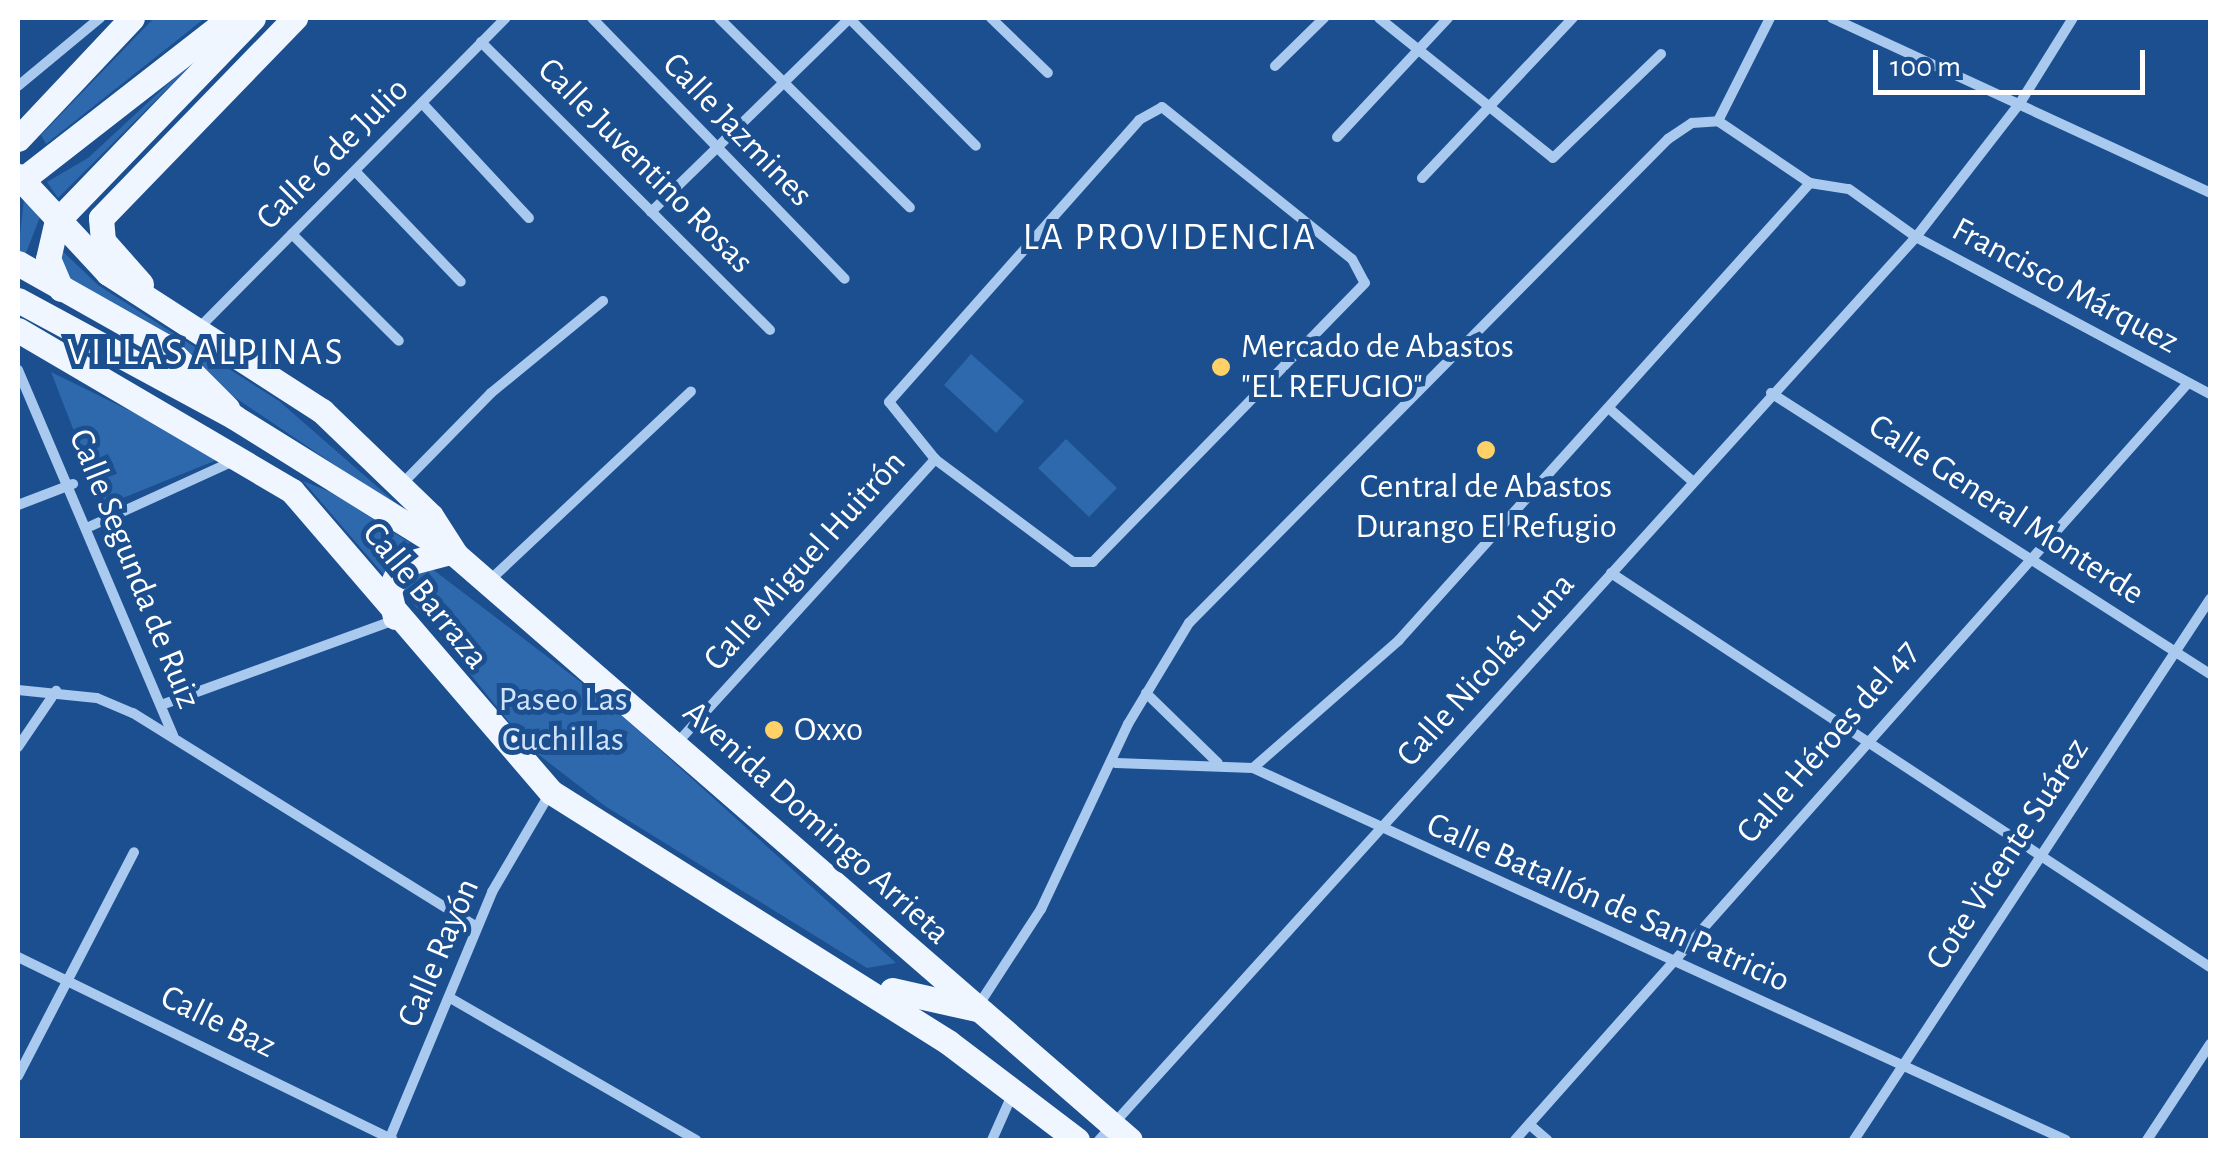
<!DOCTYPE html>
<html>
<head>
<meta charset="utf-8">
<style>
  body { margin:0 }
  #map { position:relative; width:2228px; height:1158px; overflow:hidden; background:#1b4f8f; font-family:"Alegreya Sans",sans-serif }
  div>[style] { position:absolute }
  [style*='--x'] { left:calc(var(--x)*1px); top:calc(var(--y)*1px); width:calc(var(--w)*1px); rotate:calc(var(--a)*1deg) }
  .green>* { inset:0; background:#2e69ad }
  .street>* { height:10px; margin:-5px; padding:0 5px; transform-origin:5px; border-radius:5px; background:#a9c9ee }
  .primary>* { height:25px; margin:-12.5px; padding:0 12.5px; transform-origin:12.5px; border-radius:12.5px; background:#f0f6ff }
  .dots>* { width:28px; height:28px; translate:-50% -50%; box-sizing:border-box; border:5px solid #1b4f8f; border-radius:50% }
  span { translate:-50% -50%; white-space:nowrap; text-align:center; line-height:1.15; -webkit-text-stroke:10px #1b4f8f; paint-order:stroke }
  .street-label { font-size:35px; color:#fff }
  .poi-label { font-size:35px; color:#fff }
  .left { translate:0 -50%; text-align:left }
  .park-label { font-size:35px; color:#cfe3fa }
  .neighbourhood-label { font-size:38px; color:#fff; letter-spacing:2.5px }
  .frame { position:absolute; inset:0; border:20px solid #fff; pointer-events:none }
  .scale { position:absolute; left:1873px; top:50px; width:272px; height:45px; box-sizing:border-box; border:5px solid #fff; border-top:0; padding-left:12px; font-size:30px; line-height:35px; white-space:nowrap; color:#fff; -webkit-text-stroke:8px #1b4f8f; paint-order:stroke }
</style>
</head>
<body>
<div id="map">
  <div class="green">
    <div style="clip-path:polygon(154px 18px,205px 18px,46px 144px,41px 135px)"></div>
    <div style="clip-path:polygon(220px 36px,58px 198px,47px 182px,88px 158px)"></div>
    <div style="clip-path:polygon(24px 199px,40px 217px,24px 258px,18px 253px)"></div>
    <div style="clip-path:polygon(56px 245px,98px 285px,279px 401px,413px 518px,69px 285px)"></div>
    <div style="clip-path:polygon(971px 354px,1024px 401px,996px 433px,944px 385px)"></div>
    <div style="clip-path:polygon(51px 372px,224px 457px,103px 506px)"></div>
    <div style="clip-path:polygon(1066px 439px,1117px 488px,1089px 517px,1038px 468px)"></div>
    <div style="clip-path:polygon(303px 481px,333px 493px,410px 543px,388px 553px,384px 575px)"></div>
    <div style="clip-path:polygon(427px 565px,607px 702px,896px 963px,867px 968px,605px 806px,530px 748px,403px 591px,407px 573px)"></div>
  </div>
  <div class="street">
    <div style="--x:592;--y:18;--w:363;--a:45.9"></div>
    <div style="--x:719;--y:18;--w:269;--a:44.8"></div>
    <div style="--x:849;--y:18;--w:180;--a:45.2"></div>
    <div style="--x:991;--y:18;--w:79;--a:44"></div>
    <div style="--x:1379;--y:18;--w:223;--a:38.8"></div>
    <div style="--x:1553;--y:158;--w:150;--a:-43.9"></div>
    <div style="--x:1832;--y:18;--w:417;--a:24.8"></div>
    <div style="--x:481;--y:42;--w:408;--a:44.9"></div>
    <div style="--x:1275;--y:66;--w:69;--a:-44.4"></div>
    <div style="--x:18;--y:86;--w:107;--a:-39.7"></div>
    <div style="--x:422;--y:103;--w:157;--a:47.1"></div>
    <div style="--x:1162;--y:107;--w:243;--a:38.7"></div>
    <div style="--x:1352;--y:259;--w:27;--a:62"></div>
    <div style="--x:1365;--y:283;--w:390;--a:134.3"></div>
    <div style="--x:1093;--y:562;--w:20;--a:180"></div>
    <div style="--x:1073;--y:562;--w:172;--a:-143.3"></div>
    <div style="--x:935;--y:459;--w:73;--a:-128.9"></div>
    <div style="--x:889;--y:402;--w:377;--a:-48.4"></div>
    <div style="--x:1139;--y:120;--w:26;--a:-29"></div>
    <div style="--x:1718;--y:121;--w:111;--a:34"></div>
    <div style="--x:1810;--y:183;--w:39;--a:9"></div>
    <div style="--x:1849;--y:189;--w:82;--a:35.6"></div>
    <div style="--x:1916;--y:237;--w:333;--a:28.1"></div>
    <div style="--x:1718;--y:121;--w:115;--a:-63.2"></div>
    <div style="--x:1337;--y:137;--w:163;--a:-47"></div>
    <div style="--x:355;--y:171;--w:153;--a:46.3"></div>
    <div style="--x:1422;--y:178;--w:220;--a:-46.7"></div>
    <div style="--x:651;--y:212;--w:278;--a:-44.3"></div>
    <div style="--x:292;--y:234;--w:151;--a:45"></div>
    <div style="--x:199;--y:328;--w:436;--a:-45.3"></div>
    <div style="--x:18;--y:370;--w:397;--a:67"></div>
    <div style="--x:1771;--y:393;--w:521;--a:32.62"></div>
    <div style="--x:1612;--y:411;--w:105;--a:41.1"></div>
    <div style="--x:401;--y:485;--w:129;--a:-45.6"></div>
    <div style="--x:491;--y:393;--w:145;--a:-39.4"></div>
    <div style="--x:18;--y:505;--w:59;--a:-20.9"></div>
    <div style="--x:91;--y:526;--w:159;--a:-24.5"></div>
    <div style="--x:1611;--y:573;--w:717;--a:33.34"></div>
    <div style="--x:489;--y:581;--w:277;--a:-43.2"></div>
    <div style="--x:18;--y:690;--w:79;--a:5.8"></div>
    <div style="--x:97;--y:698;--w:39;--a:23"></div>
    <div style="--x:133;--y:713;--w:405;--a:31.9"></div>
    <div style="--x:1146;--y:693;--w:100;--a:44.2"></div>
    <div style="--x:164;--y:704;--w:246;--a:-20"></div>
    <div style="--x:677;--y:743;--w:384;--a:-47.7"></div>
    <div style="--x:18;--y:747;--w:68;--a:-55.8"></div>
    <div style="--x:1116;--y:763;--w:137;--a:2.1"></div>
    <div style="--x:1253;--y:768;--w:894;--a:24.59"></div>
    <div style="--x:1253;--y:768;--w:194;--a:-41.2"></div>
    <div style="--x:1399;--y:640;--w:615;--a:-48.03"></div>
    <div style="--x:18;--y:957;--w:417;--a:26"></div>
    <div style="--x:452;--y:999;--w:282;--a:30"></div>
    <div style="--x:978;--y:1006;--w:116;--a:-57"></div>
    <div style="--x:1041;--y:909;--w:204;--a:-64.8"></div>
    <div style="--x:1128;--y:724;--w:118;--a:-58.9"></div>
    <div style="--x:1189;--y:623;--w:681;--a:-45.3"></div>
    <div style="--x:1668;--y:139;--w:29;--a:-34"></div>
    <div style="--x:1692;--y:123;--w:26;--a:-4"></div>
    <div style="--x:18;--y:1076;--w:252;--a:-62.6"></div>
    <div style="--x:1530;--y:1125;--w:23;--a:41"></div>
    <div style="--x:389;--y:1140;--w:269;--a:-67.4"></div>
    <div style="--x:492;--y:892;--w:115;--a:-59.6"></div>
    <div style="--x:992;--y:1140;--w:49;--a:-66"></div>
    <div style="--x:1099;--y:1140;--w:1218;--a:-47.86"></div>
    <div style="--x:1916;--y:237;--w:170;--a:-52.2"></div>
    <div style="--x:2020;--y:103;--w:100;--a:-58.1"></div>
    <div style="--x:1515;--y:1140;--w:1013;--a:-48.36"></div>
    <div style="--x:1854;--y:1140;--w:648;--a:-56.65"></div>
    <div style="--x:2147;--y:1140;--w:115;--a:-56.7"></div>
  </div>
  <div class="primary">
    <div style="--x:18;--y:139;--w:166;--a:-46.7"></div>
    <div style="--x:18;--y:176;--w:132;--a:47.1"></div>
    <div style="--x:108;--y:273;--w:255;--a:32.8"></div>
    <div style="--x:322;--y:411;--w:151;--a:43.9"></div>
    <div style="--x:431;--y:516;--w:46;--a:57.3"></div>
    <div style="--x:18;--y:183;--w:269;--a:-37.9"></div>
    <div style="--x:18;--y:263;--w:169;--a:29.5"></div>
    <div style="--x:165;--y:346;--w:88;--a:45"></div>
    <div style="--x:141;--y:284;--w:57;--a:-131.5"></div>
    <div style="--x:103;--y:241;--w:23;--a:-95"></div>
    <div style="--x:101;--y:218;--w:279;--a:-45.9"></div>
    <div style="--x:61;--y:289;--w:33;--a:-113"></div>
    <div style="--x:48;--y:259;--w:39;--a:-77"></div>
    <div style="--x:57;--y:221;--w:282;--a:-46"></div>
    <div style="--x:18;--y:300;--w:246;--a:28.4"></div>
    <div style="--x:234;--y:417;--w:261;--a:31.9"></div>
    <div style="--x:456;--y:555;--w:892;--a:40.96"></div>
    <div style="--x:18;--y:330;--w:318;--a:30.4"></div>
    <div style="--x:292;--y:491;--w:397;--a:49.3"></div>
    <div style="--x:551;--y:792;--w:469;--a:32.2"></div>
    <div style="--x:948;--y:1042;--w:162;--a:37.2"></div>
    <div style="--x:395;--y:617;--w:27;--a:-103"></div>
    <div style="--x:389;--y:591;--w:29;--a:-65"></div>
    <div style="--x:401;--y:565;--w:47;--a:-14.9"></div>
    <div style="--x:892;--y:990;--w:86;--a:12.7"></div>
  </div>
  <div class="dots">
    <div style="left:1221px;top:367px;background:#ffd166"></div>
    <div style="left:1486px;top:450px;background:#ffd166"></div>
    <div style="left:774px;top:730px;background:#ffd166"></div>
  </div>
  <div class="street-label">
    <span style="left:737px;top:130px;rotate:46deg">Calle Jazmines</span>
    <span style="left:333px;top:154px;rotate:-45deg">Calle 6 de Julio</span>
    <span style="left:645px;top:166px;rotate:45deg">Calle Juventino Rosas</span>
    <span style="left:2065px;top:286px;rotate:28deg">Francisco Márquez</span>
    <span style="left:2006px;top:510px;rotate:33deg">Calle General Monterde</span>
    <span style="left:805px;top:561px;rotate:-48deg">Calle Miguel Huitrón</span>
    <span style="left:134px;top:569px;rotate:68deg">Calle Segunda de Ruiz</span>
    <span style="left:425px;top:596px;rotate:51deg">Calle Barraza</span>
    <span style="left:1486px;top:670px;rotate:-48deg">Calle Nicolás Luna</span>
    <span style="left:1828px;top:742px;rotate:-49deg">Calle Héroes del 47</span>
    <span style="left:816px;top:823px;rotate:42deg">Avenida Domingo Arrieta</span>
    <span style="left:2008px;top:854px;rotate:-57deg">Cote Vicente Suárez</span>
    <span style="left:1608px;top:903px;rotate:24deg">Calle Batallón de San Patricio</span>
    <span style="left:439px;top:953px;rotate:-67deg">Calle Rayón</span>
    <span style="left:218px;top:1022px;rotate:26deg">Calle Baz</span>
  </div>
  <div class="poi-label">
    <span class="left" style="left:1241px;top:367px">Mercado de Abastos<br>"EL REFUGIO"</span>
    <span style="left:1486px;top:507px">Central de Abastos<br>Durango El Refugio</span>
    <span class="left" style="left:794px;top:730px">Oxxo</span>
  </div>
  <div class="park-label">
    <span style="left:563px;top:720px">Paseo Las<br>Cuchillas</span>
  </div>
  <div class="neighbourhood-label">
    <span style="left:1170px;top:239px">LA PROVIDENCIA</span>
    <span style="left:206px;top:354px">VILLAS ALPINAS</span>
  </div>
  <div class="frame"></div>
  <div class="scale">100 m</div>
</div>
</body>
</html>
